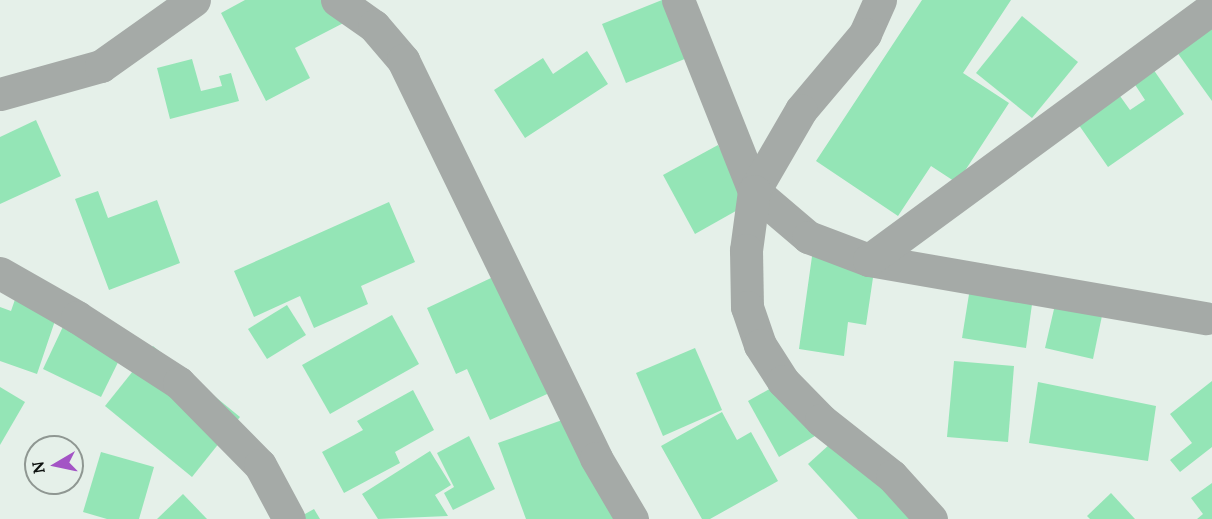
<!DOCTYPE html>
<html>
<head>
<meta charset="utf-8">
<style>
  body { margin:0 }
  #map { position:relative; width:1212px; height:519px; overflow:hidden; background:#e5f0e9; font-family:Lora,serif }
  div>[style] { position:absolute }
  [style*='--x'] { left:calc(var(--x)*1px); top:calc(var(--y)*1px); width:calc(var(--w)*1px); rotate:calc(var(--a)*1deg) }
  .building>* { inset:0; background:#94e5b6 }
  .minor>* { height:33px; margin:-16.5px; padding:0 16.5px; transform-origin:16.5px; border-radius:16.5px; background:#a5aaa7 }
  span { translate:-50% -50%; white-space:nowrap; text-align:center; line-height:1.15; -webkit-text-stroke:5px #e5f0e9; paint-order:stroke }
  .north { position:absolute; left:24px; top:435px; width:60px; height:60px; box-sizing:border-box; background:#e5f0e9; border:2px solid #8f9792; border-radius:50%; rotate:261deg; font-size:16px; font-weight:700; line-height:24px; text-align:center; color:#0d110f }
  .north::after { content:''; display:block; margin:auto; width:21px; height:27px; background:#a354c5; clip-path:polygon(50% 0,100% 100%,50% 72%,0 100%) }
</style>
</head>
<body>
<div id="map">
  <div class="building">
    <div style="clip-path:polygon(245px 0,349px 0,357px 16px,295px 48px,310px 78px,266px 101px,221px 13px)"></div>
    <div style="clip-path:polygon(662px 0,692px 56px,626px 83px,602px 24px)"></div>
    <div style="clip-path:polygon(922px 0,1011px 0,963px 73px,1009px 103px,957px 183px,931px 166px,898px 216px,816px 161px)"></div>
    <div style="clip-path:polygon(1022px 16px,1078px 62px,1032px 118px,976px 73px)"></div>
    <div style="clip-path:polygon(1212px 20px,1212px 101px,1174px 48px)"></div>
    <div style="clip-path:polygon(587px 51px,608px 84px,525px 138px,494px 90px,543px 58px,553px 74px)"></div>
    <div style="clip-path:polygon(192px 59px,201px 91px,222px 86px,219px 76px,231px 73px,239px 101px,170px 119px,157px 68px)"></div>
    <div style="clip-path:polygon(1151px 66px,1184px 114px,1108px 167px,1074px 118px,1115px 89px,1130px 110px,1145px 100px,1132px 80px)"></div>
    <div style="clip-path:polygon(36px 120px,61px 176px,0 204px,0 137px)"></div>
    <div style="clip-path:polygon(718px 145px,750px 203px,695px 234px,663px 175px)"></div>
    <div style="clip-path:polygon(98px 191px,108px 218px,157px 200px,180px 263px,109px 290px,75px 199px)"></div>
    <div style="clip-path:polygon(389px 202px,415px 262px,361px 286px,368px 304px,314px 328px,300px 296px,254px 317px,234px 271px)"></div>
    <div style="clip-path:polygon(815px 235px,878px 244px,866px 325px,848px 322px,844px 356px,799px 349px)"></div>
    <div style="clip-path:polygon(506px 271px,556px 390px,490px 420px,467px 369px,456px 374px,427px 308px)"></div>
    <div style="clip-path:polygon(19px 288px,61px 303px,37px 374px,0 361px,0 307px,11px 311px)"></div>
    <div style="clip-path:polygon(970px 288px,1033px 297px,1026px 348px,962px 338px)"></div>
    <div style="clip-path:polygon(1057px 296px,1104px 306px,1093px 359px,1045px 348px)"></div>
    <div style="clip-path:polygon(287px 305px,306px 335px,267px 359px,248px 329px)"></div>
    <div style="clip-path:polygon(392px 315px,419px 364px,330px 414px,302px 365px)"></div>
    <div style="clip-path:polygon(68px 316px,127px 344px,101px 397px,43px 369px)"></div>
    <div style="clip-path:polygon(153px 346px,240px 417px,192px 477px,105px 406px)"></div>
    <div style="clip-path:polygon(695px 348px,722px 410px,663px 436px,636px 373px)"></div>
    <div style="clip-path:polygon(954px 361px,1014px 366px,1008px 442px,947px 437px)"></div>
    <div style="clip-path:polygon(1212px 381px,1212px 447px,1180px 472px,1170px 460px,1192px 443px,1170px 414px)"></div>
    <div style="clip-path:polygon(1038px 382px,1156px 406px,1148px 461px,1029px 443px)"></div>
    <div style="clip-path:polygon(780px 383px,820px 433px,779px 457px,748px 401px)"></div>
    <div style="clip-path:polygon(0 387px,25px 402px,0 445px)"></div>
    <div style="clip-path:polygon(413px 390px,434px 430px,395px 452px,400px 463px,344px 493px,322px 452px,363px 430px,357px 421px)"></div>
    <div style="clip-path:polygon(722px 412px,737px 440px,751px 432px,778px 481px,710px 519px,702px 519px,661px 446px)"></div>
    <div style="clip-path:polygon(576px 415px,614px 519px,526px 519px,498px 443px)"></div>
    <div style="clip-path:polygon(852px 424px,937px 519px,858px 519px,808px 464px)"></div>
    <div style="clip-path:polygon(469px 436px,495px 489px,453px 510px,444px 493px,454px 487px,437px 453px)"></div>
    <div style="clip-path:polygon(430px 451px,451px 485px,435px 495px,448px 516px,378px 519px,362px 494px)"></div>
    <div style="clip-path:polygon(101px 452px,154px 467px,139px 519px,107px 519px,83px 512px)"></div>
    <div style="clip-path:polygon(1212px 483px,1212px 519px,1197px 519px,1203px 514px,1191px 498px)"></div>
    <div style="clip-path:polygon(1111px 493px,1135px 519px,1090px 519px,1087px 516px)"></div>
    <div style="clip-path:polygon(183px 494px,207px 519px,157px 519px)"></div>
    <div style="clip-path:polygon(314px 509px,320px 519px,296px 519px)"></div>
  </div>
  <div class="minor">
    <div style="--x:337;--y:0;--w:45;--a:35.1"></div>
    <div style="--x:374;--y:26;--w:45;--a:49.5"></div>
    <div style="--x:403;--y:60;--w:442;--a:64.1"></div>
    <div style="--x:596;--y:458;--w:71;--a:59.5"></div>
    <div style="--x:678;--y:0;--w:206;--a:68.3"></div>
    <div style="--x:754;--y:191;--w:71;--a:40.4"></div>
    <div style="--x:808;--y:237;--w:65;--a:20.7"></div>
    <div style="--x:869;--y:260;--w:342;--a:9.8"></div>
    <div style="--x:880;--y:0;--w:37;--a:114"></div>
    <div style="--x:865;--y:34;--w:99;--a:130.1"></div>
    <div style="--x:801;--y:110;--w:94;--a:120.1"></div>
    <div style="--x:754;--y:191;--w:60;--a:97.7"></div>
    <div style="--x:746;--y:250;--w:57;--a:89"></div>
    <div style="--x:747;--y:307;--w:40;--a:71.1"></div>
    <div style="--x:760;--y:345;--w:43;--a:57.4"></div>
    <div style="--x:783;--y:381;--w:54;--a:45.7"></div>
    <div style="--x:821;--y:420;--w:90;--a:38.3"></div>
    <div style="--x:892;--y:476;--w:58;--a:47.8"></div>
    <div style="--x:0;--y:94;--w:105;--a:-15.5"></div>
    <div style="--x:101;--y:66;--w:114;--a:-35.4"></div>
    <div style="--x:869;--y:260;--w:426;--a:-36.3"></div>
    <div style="--x:0;--y:273;--w:89;--a:29.7"></div>
    <div style="--x:77;--y:317;--w:121;--a:32.9"></div>
    <div style="--x:179;--y:383;--w:115;--a:45.4"></div>
    <div style="--x:260;--y:465;--w:61;--a:61.8"></div>
  </div>
  <div class="north">N</div>
</div>
</body>
</html>
